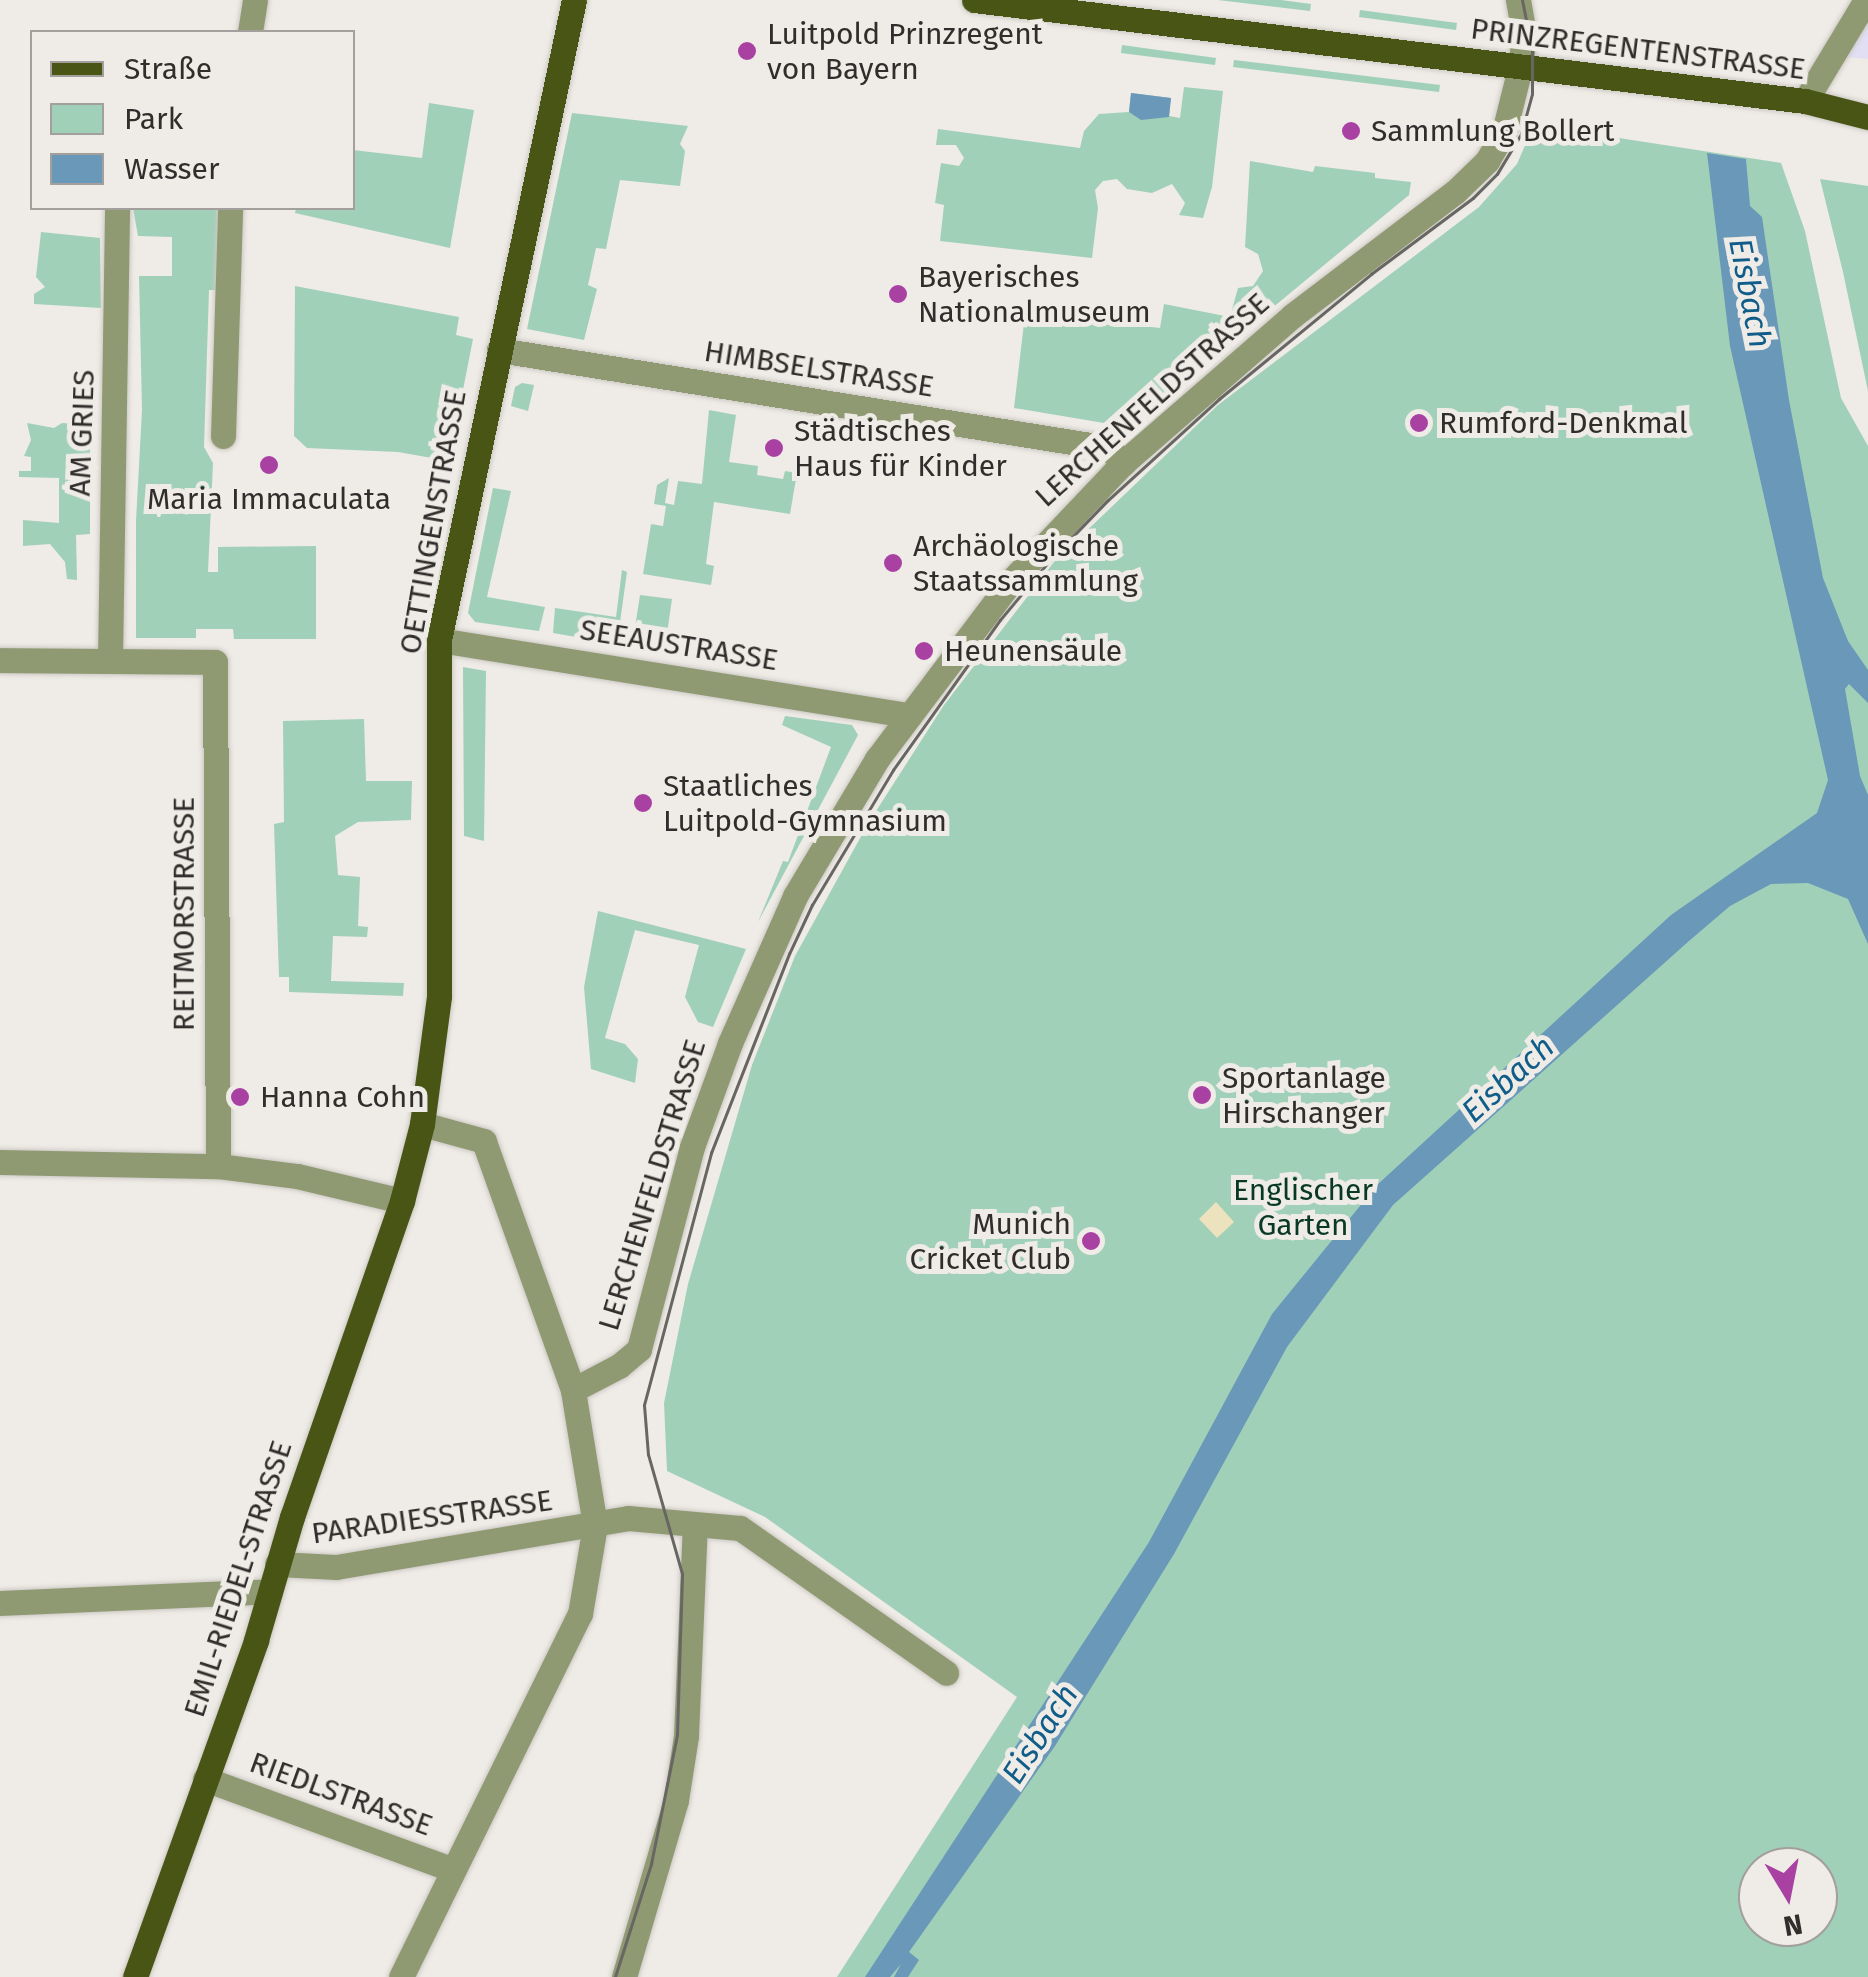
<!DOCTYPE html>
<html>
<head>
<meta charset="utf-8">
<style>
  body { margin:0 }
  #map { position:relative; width:1868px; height:1977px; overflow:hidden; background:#efebe6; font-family:"Fira Sans",sans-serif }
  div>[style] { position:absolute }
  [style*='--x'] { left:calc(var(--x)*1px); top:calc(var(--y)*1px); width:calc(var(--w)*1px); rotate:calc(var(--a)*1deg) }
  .commercial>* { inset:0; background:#e2dff5 }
  .green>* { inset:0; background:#a1d0b8 }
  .sand>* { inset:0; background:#ece2bd }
  .water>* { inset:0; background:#6a98b9 }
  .roads { filter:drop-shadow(0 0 2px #ccc9c5) drop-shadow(0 0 2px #ccc9c5) }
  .minor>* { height:25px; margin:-12.5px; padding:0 12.5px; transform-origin:12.5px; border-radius:12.5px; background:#909a72 }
  .major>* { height:25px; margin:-12.5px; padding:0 12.5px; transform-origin:12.5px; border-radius:12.5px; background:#495514 }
  .tram>* { height:2.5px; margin:-1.25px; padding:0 1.25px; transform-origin:1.25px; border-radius:1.25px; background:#686663 }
  .dots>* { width:28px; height:28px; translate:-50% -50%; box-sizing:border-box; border:5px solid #efebe6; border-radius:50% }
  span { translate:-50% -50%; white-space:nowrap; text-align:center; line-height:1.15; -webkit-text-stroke:10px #efebe6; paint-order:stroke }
  .poi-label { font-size:30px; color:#2f2e2c }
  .left { translate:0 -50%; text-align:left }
  .right { translate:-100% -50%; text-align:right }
  .street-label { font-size:30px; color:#2f2e2c }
  .park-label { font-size:30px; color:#083826 }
  .water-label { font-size:32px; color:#105d8a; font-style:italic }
  .legend { position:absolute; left:30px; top:30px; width:325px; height:180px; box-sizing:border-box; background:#efebe6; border:2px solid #a29f9c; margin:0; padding:12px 18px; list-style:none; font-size:30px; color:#2f2e2c }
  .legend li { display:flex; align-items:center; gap:20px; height:50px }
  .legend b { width:50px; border:2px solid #a29f9c }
  .north { position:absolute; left:1738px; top:1847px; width:100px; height:100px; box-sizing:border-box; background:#efebe6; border:2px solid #a29f9c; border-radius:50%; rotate:170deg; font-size:28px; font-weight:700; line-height:40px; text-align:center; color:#2f2e2c }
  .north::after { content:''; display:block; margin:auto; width:35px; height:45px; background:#a941a3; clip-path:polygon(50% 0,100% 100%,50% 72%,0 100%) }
</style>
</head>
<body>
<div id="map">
  <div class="commercial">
    <div style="clip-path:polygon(1868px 1px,1868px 59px,1834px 56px)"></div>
  </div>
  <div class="green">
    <div style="clip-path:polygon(1218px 0,1281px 0,1311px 4px,1310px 11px)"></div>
    <div style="clip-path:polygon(1360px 10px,1457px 23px,1456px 30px,1359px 17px)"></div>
    <div style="clip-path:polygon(1122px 45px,1216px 58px,1215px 65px,1121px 53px)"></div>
    <div style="clip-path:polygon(1234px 60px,1440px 85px,1439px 92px,1233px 67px)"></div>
    <div style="clip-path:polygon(1184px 87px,1223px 91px,1212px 187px,1203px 218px,1179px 215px,1185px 203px,1172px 184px,1152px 193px,1127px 189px,1117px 179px,1103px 181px,1095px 190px,1098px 208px,1092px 258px,940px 241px,944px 205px,935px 203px,941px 163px,959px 166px,964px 158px,956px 145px,936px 145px,938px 129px,1080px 148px,1084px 131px,1099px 114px,1129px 112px,1131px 93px,1171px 98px,1169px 116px,1180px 118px)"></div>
    <div style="clip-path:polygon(429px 103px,474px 110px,450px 248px,295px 213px,296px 208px,352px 208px,353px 150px,422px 158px)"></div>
    <div style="clip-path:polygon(572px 113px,688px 126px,680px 144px,685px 151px,680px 186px,620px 180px,606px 249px,596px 248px,588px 285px,597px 289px,584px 340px,527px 329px)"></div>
    <div style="clip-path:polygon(evenodd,1534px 125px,1781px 163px,1805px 231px,1841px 398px,1868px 446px,1868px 1977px,837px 1977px,1017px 1697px,765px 1517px,667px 1471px,664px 1403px,688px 1284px,752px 1065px,795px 956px,869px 822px,944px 705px,1054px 562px,1218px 405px,1479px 207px,1517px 164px,1534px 125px,1758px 1867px,1818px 1867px,1818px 1927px,1758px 1927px,1758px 1867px)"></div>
    <div style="clip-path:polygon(1250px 161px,1313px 172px,1315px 166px,1375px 173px,1375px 178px,1411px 182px,1409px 195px,1128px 427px,1014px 408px,1024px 323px,1033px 313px,1160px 328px,1164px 304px,1230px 317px,1238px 288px,1253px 286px,1263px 271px,1258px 254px,1245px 247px)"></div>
    <div style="clip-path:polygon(1820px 179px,1868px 186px,1868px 391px,1843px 272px)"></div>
    <div style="clip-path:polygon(133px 208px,224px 208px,219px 290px,209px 290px,204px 447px,213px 463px,208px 572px,218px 572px,218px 547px,316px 546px,316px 639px,234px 639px,233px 629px,196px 629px,196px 638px,136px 638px,136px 521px,142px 410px,139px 276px,172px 276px,172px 237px,138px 236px)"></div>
    <div style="clip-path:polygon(41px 232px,100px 238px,101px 308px,34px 304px,34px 294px,45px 287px,36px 277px)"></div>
    <div style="clip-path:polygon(295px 286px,459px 317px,456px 335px,473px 339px,449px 461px,398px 452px,307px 448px,294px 436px)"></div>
    <div style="clip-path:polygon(522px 383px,534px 385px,528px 411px,511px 406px,515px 387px)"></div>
    <div style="clip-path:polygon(709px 410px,736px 415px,729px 462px,758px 466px,757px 475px,783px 479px,785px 471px,797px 473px,790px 514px,714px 502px,706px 564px,714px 566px,711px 585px,643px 574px,651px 524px,663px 526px,666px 506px,654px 504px,657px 485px,669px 478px,665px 503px,674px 505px,678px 481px,702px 484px)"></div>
    <div style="clip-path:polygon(27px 423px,54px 428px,62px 423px,90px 425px,90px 457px,72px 457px,72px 481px,90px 482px,90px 534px,76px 535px,77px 580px,67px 579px,65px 562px,50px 544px,23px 546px,23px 520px,59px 523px,59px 478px,19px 477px,19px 471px,31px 471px,31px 457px,24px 456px,31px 440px)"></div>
    <div style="clip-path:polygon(493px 488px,511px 491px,487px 597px,545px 607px,539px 631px,475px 622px,468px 613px)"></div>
    <div style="clip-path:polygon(622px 570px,627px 572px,617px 644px,553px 633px,555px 608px,616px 617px)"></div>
    <div style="clip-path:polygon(640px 595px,672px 599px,665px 647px,632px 647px)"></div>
    <div style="clip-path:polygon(463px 667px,486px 671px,484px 841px,464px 836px)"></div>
    <div style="clip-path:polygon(785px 716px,852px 725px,858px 735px,758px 922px,783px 861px,788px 862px,831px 747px,782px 725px)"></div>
    <div style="clip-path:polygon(364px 719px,366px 781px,412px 781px,411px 820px,358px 822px,335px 836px,338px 875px,360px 877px,358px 926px,368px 927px,367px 937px,333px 936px,331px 981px,404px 983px,403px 996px,289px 992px,289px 977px,279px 977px,274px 824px,284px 822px,283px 721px)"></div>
    <div style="clip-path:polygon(598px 911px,746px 949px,713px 1027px,698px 1022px,685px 997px,699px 945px,635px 930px,605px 1038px,625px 1044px,638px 1059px,635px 1083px,591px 1069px,584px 987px)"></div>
  </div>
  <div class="sand">
    <div style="clip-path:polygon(1216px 1202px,1234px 1222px,1217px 1238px,1199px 1219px)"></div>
  </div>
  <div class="water">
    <div style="clip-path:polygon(1131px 93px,1171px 98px,1169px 117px,1141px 120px,1129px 112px)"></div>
    <div style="clip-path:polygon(1707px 153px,1746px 159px,1750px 206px,1762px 217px,1789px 400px,1823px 578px,1848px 641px,1868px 670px,1868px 703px,1849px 684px,1845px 689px,1860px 776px,1868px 795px,1868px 944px,1848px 899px,1808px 883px,1771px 884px,1730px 906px,1689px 941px,1393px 1205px,1287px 1347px,1174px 1554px,1055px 1746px,909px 1952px,919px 1960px,908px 1977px,894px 1977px,901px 1964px,890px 1977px,865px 1977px,1149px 1542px,1272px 1314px,1377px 1185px,1671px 915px,1817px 813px,1828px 780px,1730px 346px)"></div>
  </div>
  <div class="roads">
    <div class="minor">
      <div style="--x:250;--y:32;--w:32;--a:-81"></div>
      <div style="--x:1805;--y:101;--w:118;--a:-58.9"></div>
      <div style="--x:499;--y:350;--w:618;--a:9.13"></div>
      <div style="--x:1109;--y:448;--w:21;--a:47"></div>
      <div style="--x:223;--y:436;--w:228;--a:-88.2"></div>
      <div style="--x:439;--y:640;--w:475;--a:9.1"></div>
      <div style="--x:0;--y:660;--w:215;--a:0.5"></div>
      <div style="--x:215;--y:662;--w:504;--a:89.66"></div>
      <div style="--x:110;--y:660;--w:452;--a:-89.1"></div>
      <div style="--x:0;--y:1162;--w:218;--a:1.1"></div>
      <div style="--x:218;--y:1166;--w:80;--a:7.2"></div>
      <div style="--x:297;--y:1176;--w:108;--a:13.4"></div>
      <div style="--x:573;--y:1390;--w:52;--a:-27.6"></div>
      <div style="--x:619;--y:1366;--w:26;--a:-40"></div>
      <div style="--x:639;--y:1349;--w:209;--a:-75.3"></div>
      <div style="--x:692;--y:1147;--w:111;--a:-69.9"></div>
      <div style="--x:730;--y:1043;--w:161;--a:-66.1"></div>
      <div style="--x:795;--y:896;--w:160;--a:-59.1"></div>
      <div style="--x:877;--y:759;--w:224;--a:-53"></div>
      <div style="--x:1012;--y:580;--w:161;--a:-46.5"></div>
      <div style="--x:1123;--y:463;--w:224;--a:-41"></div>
      <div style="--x:1292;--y:316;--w:205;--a:-37.3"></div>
      <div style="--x:1455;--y:192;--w:45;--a:-44.1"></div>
      <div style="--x:1487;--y:161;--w:34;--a:-60"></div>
      <div style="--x:1504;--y:132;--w:66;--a:-76"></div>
      <div style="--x:1520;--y:68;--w:34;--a:-83"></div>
      <div style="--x:1524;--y:34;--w:35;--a:-100"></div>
      <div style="--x:277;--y:1564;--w:59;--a:2.9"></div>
      <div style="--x:336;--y:1567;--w:296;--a:-9.5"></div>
      <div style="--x:628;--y:1518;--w:112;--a:5.1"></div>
      <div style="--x:740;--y:1528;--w:252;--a:35.1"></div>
      <div style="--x:0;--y:1603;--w:270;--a:-2.5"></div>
      <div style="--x:205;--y:1779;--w:264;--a:20.1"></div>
      <div style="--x:401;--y:1977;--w:405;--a:-63.8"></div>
      <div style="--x:580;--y:1614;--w:90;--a:-80.4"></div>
      <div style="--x:595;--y:1525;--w:137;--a:-99.3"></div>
      <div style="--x:573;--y:1390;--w:264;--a:-109.7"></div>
      <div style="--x:484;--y:1141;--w:64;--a:-164.7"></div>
      <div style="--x:624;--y:1977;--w:184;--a:-73.6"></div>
      <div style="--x:676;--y:1800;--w:65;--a:-81.1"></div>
      <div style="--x:686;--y:1736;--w:211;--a:-87.6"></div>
    </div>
    <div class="major">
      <div style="--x:974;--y:0;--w:837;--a:6.93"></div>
      <div style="--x:1805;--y:101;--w:65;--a:14.3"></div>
      <div style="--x:135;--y:1977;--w:358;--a:-70.2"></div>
      <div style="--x:256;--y:1640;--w:128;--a:-73.7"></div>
      <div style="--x:292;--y:1517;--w:335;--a:-70.8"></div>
      <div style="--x:402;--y:1201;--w:80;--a:-75.4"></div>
      <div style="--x:422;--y:1124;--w:129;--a:-82.4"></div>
      <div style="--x:439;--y:996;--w:356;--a:-90"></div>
      <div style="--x:439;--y:640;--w:654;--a:-78.09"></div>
    </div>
  </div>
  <div class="tram">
    <div style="--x:615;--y:1977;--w:119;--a:-72.3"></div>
    <div style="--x:651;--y:1864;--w:132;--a:-78.6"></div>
    <div style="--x:677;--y:1735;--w:161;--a:-88.2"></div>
    <div style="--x:682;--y:1574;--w:124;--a:-105.9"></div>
    <div style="--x:648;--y:1455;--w:50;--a:-94.6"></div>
    <div style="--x:644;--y:1405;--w:261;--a:-75.1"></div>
    <div style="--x:711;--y:1153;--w:214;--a:-68.6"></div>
    <div style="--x:789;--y:954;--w:54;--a:-64.9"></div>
    <div style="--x:812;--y:905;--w:157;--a:-59"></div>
    <div style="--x:893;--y:770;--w:184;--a:-54.5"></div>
    <div style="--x:1000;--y:620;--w:78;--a:-50.2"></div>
    <div style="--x:1050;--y:560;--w:83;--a:-46"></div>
    <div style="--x:1108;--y:500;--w:150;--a:-42.3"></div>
    <div style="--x:1219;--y:399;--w:197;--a:-39.4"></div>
    <div style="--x:1371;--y:274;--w:127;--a:-36.7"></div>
    <div style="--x:1473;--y:198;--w:34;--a:-45"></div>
    <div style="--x:1497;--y:174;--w:47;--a:-59"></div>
    <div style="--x:1521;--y:134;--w:41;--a:-74.6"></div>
    <div style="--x:1532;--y:94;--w:43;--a:-90"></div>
    <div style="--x:1532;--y:51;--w:52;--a:-101.1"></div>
  </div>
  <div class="dots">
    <div style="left:747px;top:51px;background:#a941a3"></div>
    <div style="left:1351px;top:131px;background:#a941a3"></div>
    <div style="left:898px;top:294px;background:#a941a3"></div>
    <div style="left:1419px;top:423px;background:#a941a3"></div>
    <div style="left:774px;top:448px;background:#a941a3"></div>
    <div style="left:269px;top:465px;background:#a941a3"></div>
    <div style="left:893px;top:563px;background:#a941a3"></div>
    <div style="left:924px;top:651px;background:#a941a3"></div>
    <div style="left:643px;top:803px;background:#a941a3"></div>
    <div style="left:1202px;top:1095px;background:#a941a3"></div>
    <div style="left:240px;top:1097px;background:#a941a3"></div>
    <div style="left:1091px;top:1241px;background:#a941a3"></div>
  </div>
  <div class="poi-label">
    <span class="left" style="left:767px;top:51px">Luitpold Prinzregent<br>von Bayern</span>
    <span class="left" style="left:1371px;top:131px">Sammlung Bollert</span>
    <span class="left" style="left:918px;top:294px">Bayerisches<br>Nationalmuseum</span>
    <span class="left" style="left:1439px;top:423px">Rumford-Denkmal</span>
    <span class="left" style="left:794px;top:448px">Städtisches<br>Haus für Kinder</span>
    <span style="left:269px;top:499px">Maria Immaculata</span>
    <span class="left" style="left:913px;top:563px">Archäologische<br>Staatssammlung</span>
    <span class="left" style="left:944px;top:651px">Heunensäule</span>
    <span class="left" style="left:663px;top:803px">Staatliches<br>Luitpold-Gymnasium</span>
    <span class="left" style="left:1222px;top:1095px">Sportanlage<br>Hirschanger</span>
    <span class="left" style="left:260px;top:1097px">Hanna Cohn</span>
    <span class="right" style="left:1071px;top:1241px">Munich<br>Cricket Club</span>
  </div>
  <div class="street-label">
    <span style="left:1638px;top:49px;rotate:7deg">PRINZREGENTENSTRASSE</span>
    <span style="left:819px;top:369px;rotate:9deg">HIMBSELSTRASSE</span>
    <span style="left:1152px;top:400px;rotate:-42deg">LERCHENFELDSTRASSE</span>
    <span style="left:82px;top:433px;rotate:-88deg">AM GRIES</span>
    <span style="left:433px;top:522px;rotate:-80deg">OETTINGENSTRASSE</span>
    <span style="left:679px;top:645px;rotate:9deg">SEEAUSTRASSE</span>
    <span style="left:184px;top:914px;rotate:-90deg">REITMORSTRASSE</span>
    <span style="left:652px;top:1185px;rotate:-73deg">LERCHENFELDSTRASSE</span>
    <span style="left:432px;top:1517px;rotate:-8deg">PARADIESSTRASSE</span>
    <span style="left:238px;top:1579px;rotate:-72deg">EMIL-RIEDEL-STRASSE</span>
    <span style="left:341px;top:1794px;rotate:20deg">RIEDLSTRASSE</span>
  </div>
  <div class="park-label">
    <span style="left:1303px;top:1207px">Englischer<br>Garten</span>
  </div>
  <div class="water-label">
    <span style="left:1750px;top:293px;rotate:79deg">Eisbach</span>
    <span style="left:1508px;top:1079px;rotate:-42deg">Eisbach</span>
    <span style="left:1040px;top:1734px;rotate:-57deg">Eisbach</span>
  </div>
  <ul class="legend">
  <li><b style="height:12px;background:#495514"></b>Straße</li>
  <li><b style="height:28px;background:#a1d0b8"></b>Park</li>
  <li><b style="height:28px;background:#6a98b9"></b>Wasser</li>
  </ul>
  <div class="north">N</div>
</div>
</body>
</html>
